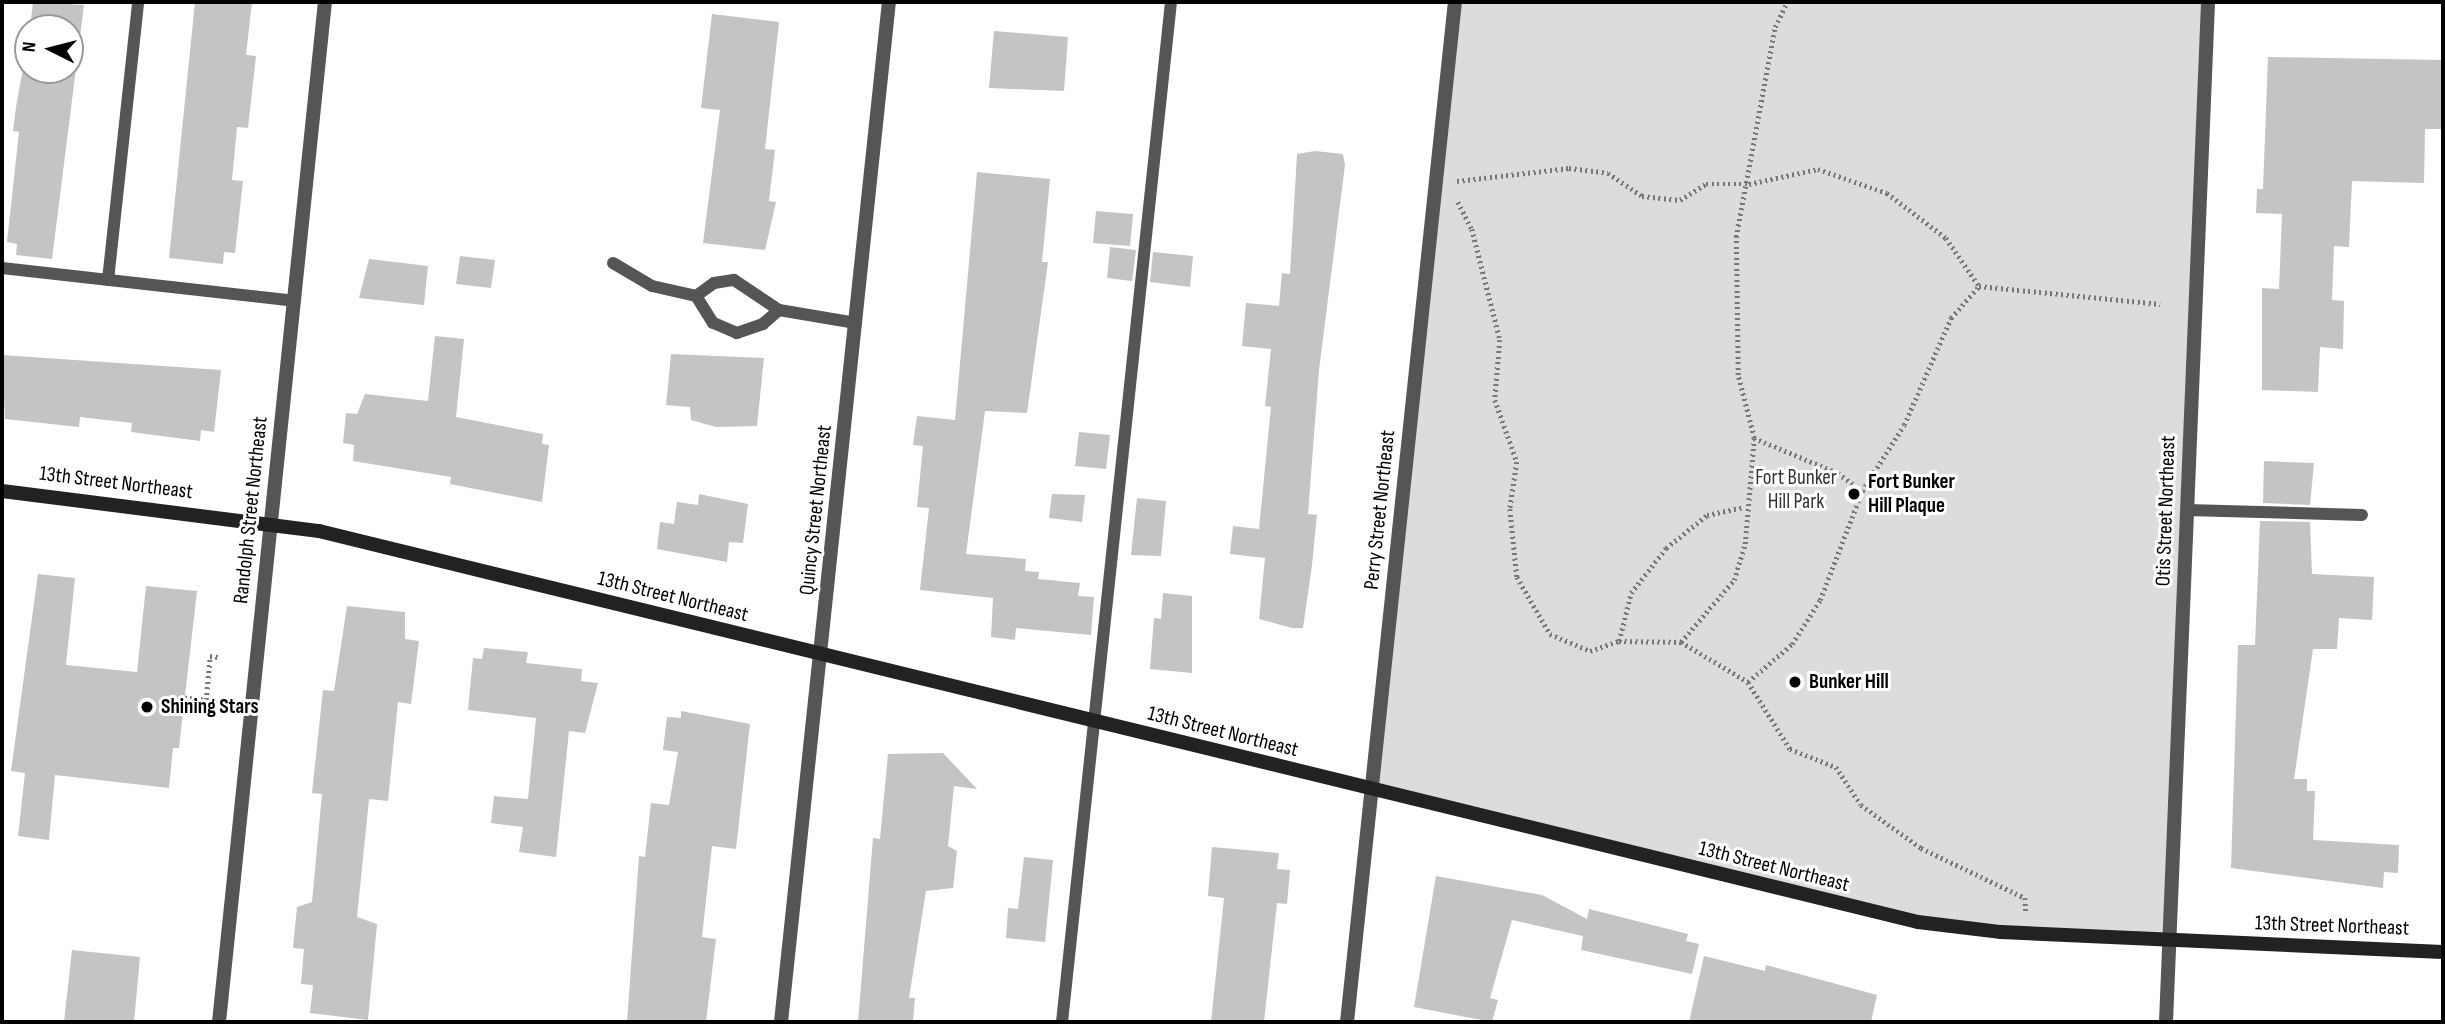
<!DOCTYPE html>
<html>
<head>
<meta charset="utf-8">
<style>
  body { margin:0 }
  #map { position:relative; width:2445px; height:1024px; overflow:hidden; background:#fff; font-family:"Sofia Sans Condensed",sans-serif }
  div>[style] { position:absolute }
  [style*='--x'] { left:calc(var(--x)*1px); top:calc(var(--y)*1px); width:calc(var(--w)*1px); rotate:calc(var(--a)*1deg) }
  .green>* { inset:0; background:#dcdcdc }
  .building>* { inset:0; background:#c4c4c4 }
  .path>* { height:4.5px; margin-top:-2.25px; transform-origin:0; background:repeating-linear-gradient(90deg,#777 0 2px,transparent 0 5.5px) }
  .lane>* { height:12px; margin:-6px; padding:0 6px; transform-origin:6px; border-radius:6px; background:#555 }
  .street>* { height:14px; margin:-7px; padding:0 7px; transform-origin:7px; border-radius:7px; background:#555 }
  .secondary>* { height:14px; margin:-7px; padding:0 7px; transform-origin:7px; border-radius:7px; background:#222 }
  .dots>* { width:19px; height:19px; translate:-50% -50%; box-sizing:border-box; border:4px solid #fff; border-radius:50% }
  span { translate:-50% -50%; white-space:nowrap; text-align:center; line-height:1.15; -webkit-text-stroke:6px #fff; paint-order:stroke }
  .park-label { font-size:21px; color:#333 }
  .poi-label { font-size:21px; color:#000; font-weight:700 }
  .left { translate:0 -50%; text-align:left }
  .street-label { font-size:21px; color:#000 }
  .frame { position:absolute; inset:0; border:4px solid #000; pointer-events:none }
  .north { position:absolute; left:14px; top:14px; width:70px; height:70px; box-sizing:border-box; background:#fff; border:2px solid #999; border-radius:50%; rotate:276deg; font-size:19px; font-weight:700; line-height:28px; text-align:center; color:#000 }
  .north::after { content:''; display:block; margin:auto; width:24px; height:32px; background:#000; clip-path:polygon(50% 0,100% 100%,50% 72%,0 100%) }
</style>
</head>
<body>
<div id="map">
  <div class="green">
    <div style="clip-path:polygon(1455px 2px,2208px 2px,2170px 940px,1959px 928px,1371px 789px)"></div>
  </div>
  <div class="building">
    <div style="clip-path:polygon(33px 2px,84px 5px,52px 259px,16px 255px,17px 244px,7px 242px,19px 132px,13px 131px,16px 107px,28px 41px,28px 70px,70px 70px,70px 28px,30px 28px)"></div>
    <div style="clip-path:polygon(195px 2px,252px 2px,246px 55px,256px 56px,248px 128px,237px 127px,232px 180px,243px 181px,235px 253px,224px 252px,223px 264px,169px 258px)"></div>
    <div style="clip-path:polygon(712px 14px,779px 22px,765px 149px,775px 150px,769px 201px,776px 202px,765px 250px,703px 243px,720px 110px,701px 108px)"></div>
    <div style="clip-path:polygon(994px 31px,1068px 37px,1064px 91px,989px 88px)"></div>
    <div style="clip-path:polygon(2268px 57px,2443px 60px,2443px 129px,2425px 129px,2424px 183px,2352px 181px,2349px 247px,2334px 246px,2332px 300px,2344px 301px,2343px 349px,2320px 347px,2318px 392px,2262px 390px,2262px 288px,2279px 289px,2282px 214px,2256px 213px,2257px 189px,2263px 189px)"></div>
    <div style="clip-path:polygon(1315px 151px,1343px 154px,1345px 165px,1319px 370px,1308px 514px,1317px 515px,1312px 565px,1303px 628px,1292px 628px,1259px 619px,1265px 558px,1230px 554px,1233px 526px,1259px 529px,1271px 407px,1265px 406px,1271px 349px,1242px 346px,1246px 303px,1279px 306px,1282px 273px,1290px 274px,1297px 154px)"></div>
    <div style="clip-path:polygon(977px 172px,1050px 179px,1042px 262px,1048px 262px,1027px 413px,985px 411px,966px 554px,1026px 559px,1025px 571px,1039px 572px,1038px 579px,1080px 583px,1078px 596px,1094px 597px,1091px 635px,1016px 628px,1015px 640px,991px 637px,993px 598px,920px 590px,929px 508px,917px 507px,923px 446px,913px 445px,917px 416px,955px 420px)"></div>
    <div style="clip-path:polygon(1096px 211px,1133px 214px,1130px 246px,1093px 243px)"></div>
    <div style="clip-path:polygon(1110px 247px,1136px 250px,1132px 281px,1107px 278px)"></div>
    <div style="clip-path:polygon(1153px 252px,1193px 256px,1190px 287px,1150px 282px)"></div>
    <div style="clip-path:polygon(460px 256px,495px 260px,491px 288px,456px 284px)"></div>
    <div style="clip-path:polygon(369px 259px,428px 266px,424px 305px,359px 298px)"></div>
    <div style="clip-path:polygon(435px 336px,464px 339px,456px 417px,543px 434px,542px 444px,549px 445px,542px 502px,450px 484px,451px 477px,353px 461px,354px 445px,343px 443px,346px 413px,357px 414px,365px 394px,428px 401px)"></div>
    <div style="clip-path:polygon(671px 354px,764px 358px,757px 426px,716px 427px,691px 420px,690px 407px,666px 405px)"></div>
    <div style="clip-path:polygon(2px 355px,221px 370px,214px 432px,201px 430px,200px 441px,131px 432px,132px 423px,80px 417px,79px 427px,5px 419px)"></div>
    <div style="clip-path:polygon(1079px 432px,1110px 435px,1106px 469px,1075px 466px)"></div>
    <div style="clip-path:polygon(2264px 461px,2314px 463px,2310px 505px,2263px 503px)"></div>
    <div style="clip-path:polygon(699px 494px,748px 504px,743px 543px,729px 542px,727px 562px,657px 549px,660px 522px,674px 524px,677px 502px,698px 505px)"></div>
    <div style="clip-path:polygon(1052px 494px,1085px 495px,1082px 522px,1049px 518px)"></div>
    <div style="clip-path:polygon(1137px 498px,1166px 501px,1161px 556px,1131px 555px)"></div>
    <div style="clip-path:polygon(2260px 521px,2310px 522px,2312px 574px,2374px 577px,2372px 620px,2339px 618px,2337px 649px,2313px 649px,2294px 779px,2307px 779px,2307px 791px,2315px 791px,2313px 840px,2399px 845px,2398px 873px,2384px 872px,2383px 888px,2231px 868px,2238px 645px,2255px 645px)"></div>
    <div style="clip-path:polygon(38px 574px,75px 578px,66px 665px,137px 672px,146px 586px,197px 591px,179px 748px,173px 748px,169px 788px,55px 775px,49px 840px,18px 836px,25px 773px,11px 771px)"></div>
    <div style="clip-path:polygon(1163px 593px,1192px 596px,1192px 673px,1150px 669px,1154px 618px,1161px 619px)"></div>
    <div style="clip-path:polygon(347px 606px,405px 612px,405px 639px,419px 641px,411px 704px,398px 702px,388px 801px,369px 799px,357px 917px,377px 924px,368px 1020px,310px 1013px,313px 985px,301px 984px,304px 949px,293px 948px,297px 907px,312px 902px,322px 794px,312px 793px,323px 690px,334px 691px)"></div>
    <div style="clip-path:polygon(484px 648px,528px 652px,526px 663px,582px 669px,581px 681px,598px 683px,585px 733px,569px 731px,556px 857px,519px 852px,523px 827px,491px 823px,494px 796px,528px 799px,536px 718px,468px 710px,473px 658px,482px 659px)"></div>
    <div style="clip-path:polygon(681px 711px,750px 724px,736px 849px,712px 846px,702px 937px,716px 939px,706px 1022px,627px 1022px,639px 856px,645px 857px,651px 803px,669px 805px,678px 752px,663px 750px,667px 717px,681px 718px)"></div>
    <div style="clip-path:polygon(943px 753px,977px 789px,954px 786px,948px 846px,957px 851px,953px 888px,926px 891px,909px 998px,915px 998px,913px 1022px,858px 1022px,873px 838px,880px 839px,888px 754px)"></div>
    <div style="clip-path:polygon(1212px 847px,1279px 853px,1277px 869px,1290px 870px,1287px 904px,1277px 903px,1264px 1022px,1211px 1022px,1224px 898px,1208px 896px)"></div>
    <div style="clip-path:polygon(1024px 857px,1053px 860px,1045px 942px,1006px 938px,1008px 908px,1018px 909px)"></div>
    <div style="clip-path:polygon(1436px 876px,1542px 895px,1587px 919px,1589px 909px,1688px 934px,1686px 941px,1699px 944px,1692px 974px,1581px 950px,1583px 936px,1512px 920px,1490px 998px,1498px 1000px,1492px 1022px,1414px 1007px)"></div>
    <div style="clip-path:polygon(72px 950px,140px 957px,134px 1022px,64px 1022px)"></div>
    <div style="clip-path:polygon(1704px 956px,1765px 971px,1766px 965px,1877px 995px,1871px 1022px,1689px 1022px)"></div>
  </div>
  <div class="path">
    <div style="--x:1457;--y:181;--w:113;--a:-6.6"></div>
    <div style="--x:1569;--y:168;--w:39;--a:7"></div>
    <div style="--x:1608;--y:173;--w:41;--a:34.1"></div>
    <div style="--x:1642;--y:196;--w:38;--a:6"></div>
    <div style="--x:1680;--y:200;--w:31;--a:-32"></div>
    <div style="--x:1706;--y:184;--w:43;--a:0"></div>
    <div style="--x:1749;--y:184;--w:71;--a:-12.3"></div>
    <div style="--x:1818;--y:169;--w:73;--a:19.2"></div>
    <div style="--x:1887;--y:193;--w:74;--a:37.3"></div>
    <div style="--x:1946;--y:238;--w:58;--a:55.5"></div>
    <div style="--x:1979;--y:286;--w:182;--a:5.7"></div>
    <div style="--x:1458;--y:202;--w:30;--a:63"></div>
    <div style="--x:1472;--y:229;--w:114;--a:75.8"></div>
    <div style="--x:1500;--y:340;--w:60;--a:94.8"></div>
    <div style="--x:1495;--y:400;--w:66;--a:70.5"></div>
    <div style="--x:1517;--y:462;--w:48;--a:98.5"></div>
    <div style="--x:1510;--y:509;--w:68;--a:84.1"></div>
    <div style="--x:1517;--y:577;--w:66;--a:59.9"></div>
    <div style="--x:1550;--y:634;--w:43;--a:23"></div>
    <div style="--x:1590;--y:651;--w:31;--a:-19"></div>
    <div style="--x:1619;--y:641;--w:62;--a:0.9"></div>
    <div style="--x:1681;--y:642;--w:78;--a:30.8"></div>
    <div style="--x:1748;--y:682;--w:79;--a:57.9"></div>
    <div style="--x:1790;--y:749;--w:49;--a:21.4"></div>
    <div style="--x:1836;--y:767;--w:45;--a:56.7"></div>
    <div style="--x:1861;--y:805;--w:74;--a:35.6"></div>
    <div style="--x:1921;--y:848;--w:115;--a:25.7"></div>
    <div style="--x:2025;--y:898;--w:15;--a:86"></div>
    <div style="--x:1754;--y:438;--w:91;--a:22.6"></div>
    <div style="--x:1838;--y:473;--w:30;--a:37"></div>
    <div style="--x:1619;--y:641;--w:49;--a:-76"></div>
    <div style="--x:1631;--y:593;--w:57;--a:-52.1"></div>
    <div style="--x:1666;--y:548;--w:53;--a:-38.8"></div>
    <div style="--x:1707;--y:515;--w:38;--a:-12"></div>
    <div style="--x:1681;--y:642;--w:82;--a:-49.5"></div>
    <div style="--x:1734;--y:580;--w:38;--a:-73"></div>
    <div style="--x:1745;--y:544;--w:106;--a:-85.1"></div>
    <div style="--x:1754;--y:438;--w:65;--a:-104.3"></div>
    <div style="--x:1738;--y:375;--w:138;--a:-90.8"></div>
    <div style="--x:1736;--y:237;--w:214;--a:-79.5"></div>
    <div style="--x:1775;--y:27;--w:28;--a:-64"></div>
    <div style="--x:1748;--y:682;--w:58;--a:-40.8"></div>
    <div style="--x:1792;--y:644;--w:52;--a:-57.5"></div>
    <div style="--x:1820;--y:600;--w:117;--a:-68.9"></div>
    <div style="--x:1862;--y:491;--w:78;--a:-57.5"></div>
    <div style="--x:1904;--y:425;--w:117;--a:-66.3"></div>
    <div style="--x:1951;--y:318;--w:43;--a:-48.8"></div>
    <div style="--x:212;--y:713;--w:24;--a:-175"></div>
    <div style="--x:188;--y:711;--w:17;--a:-123"></div>
    <div style="--x:179;--y:697;--w:27;--a:6"></div>
    <div style="--x:206;--y:700;--w:44;--a:-84.8"></div>
    <div style="--x:210;--y:656;--w:8;--a:7"></div>
  </div>
  <div class="lane">
    <div style="--x:613;--y:263;--w:45;--a:30.5"></div>
    <div style="--x:652;--y:286;--w:45;--a:12.8"></div>
    <div style="--x:2;--y:268;--w:294;--a:6.4"></div>
    <div style="--x:108;--y:280;--w:280;--a:-83.8"></div>
    <div style="--x:779;--y:310;--w:21;--a:139"></div>
    <div style="--x:763;--y:324;--w:28;--a:161"></div>
    <div style="--x:737;--y:333;--w:26;--a:-157"></div>
    <div style="--x:713;--y:323;--w:32;--a:-122"></div>
    <div style="--x:696;--y:296;--w:22;--a:-36"></div>
    <div style="--x:714;--y:283;--w:20;--a:-9"></div>
    <div style="--x:734;--y:280;--w:54;--a:33.7"></div>
    <div style="--x:779;--y:310;--w:78;--a:9.6"></div>
    <div style="--x:2187;--y:510;--w:175;--a:1.6"></div>
    <div style="--x:1062;--y:1022;--w:1026;--a:-83.9"></div>
  </div>
  <div class="street">
    <div style="--x:219;--y:1022;--w:1025;--a:-84.07"></div>
    <div style="--x:781;--y:1022;--w:1026;--a:-83.96"></div>
    <div style="--x:1347;--y:1022;--w:1026;--a:-83.96"></div>
    <div style="--x:2166;--y:1022;--w:1021;--a:-87.64"></div>
  </div>
  <div class="secondary">
    <div style="--x:2;--y:491;--w:320;--a:7.2"></div>
    <div style="--x:319;--y:531;--w:1646;--a:13.74"></div>
    <div style="--x:1918;--y:922;--w:84;--a:6.9"></div>
    <div style="--x:2001;--y:932;--w:442;--a:2.6"></div>
  </div>
  <div class="dots">
    <div style="left:1854px;top:494px;background:#000"></div>
    <div style="left:1795px;top:682px;background:#000"></div>
    <div style="left:147px;top:707px;background:#000"></div>
  </div>
  <div class="park-label">
    <span style="left:1796px;top:490px">Fort Bunker<br>Hill Park</span>
  </div>
  <div class="poi-label">
    <span class="left" style="left:1868px;top:494px">Fort Bunker<br>Hill Plaque</span>
    <span class="left" style="left:1809px;top:682px">Bunker Hill</span>
    <span class="left" style="left:161px;top:707px">Shining Stars</span>
  </div>
  <div class="street-label">
    <span style="left:116px;top:483px;rotate:7deg">13th Street Northeast</span>
    <span style="left:251px;top:510px;rotate:-84deg">Randolph Street Northeast</span>
    <span style="left:816px;top:510px;rotate:-84deg">Quincy Street Northeast</span>
    <span style="left:1380px;top:510px;rotate:-84deg">Perry Street Northeast</span>
    <span style="left:2166px;top:511px;rotate:-88deg">Otis Street Northeast</span>
    <span style="left:673px;top:597px;rotate:14deg">13th Street Northeast</span>
    <span style="left:1223px;top:732px;rotate:14deg">13th Street Northeast</span>
    <span style="left:1774px;top:867px;rotate:14deg">13th Street Northeast</span>
    <span style="left:2332px;top:926px;rotate:2deg">13th Street Northeast</span>
  </div>
  <div class="frame"></div>
  <div class="north">N</div>
</div>
</body>
</html>
